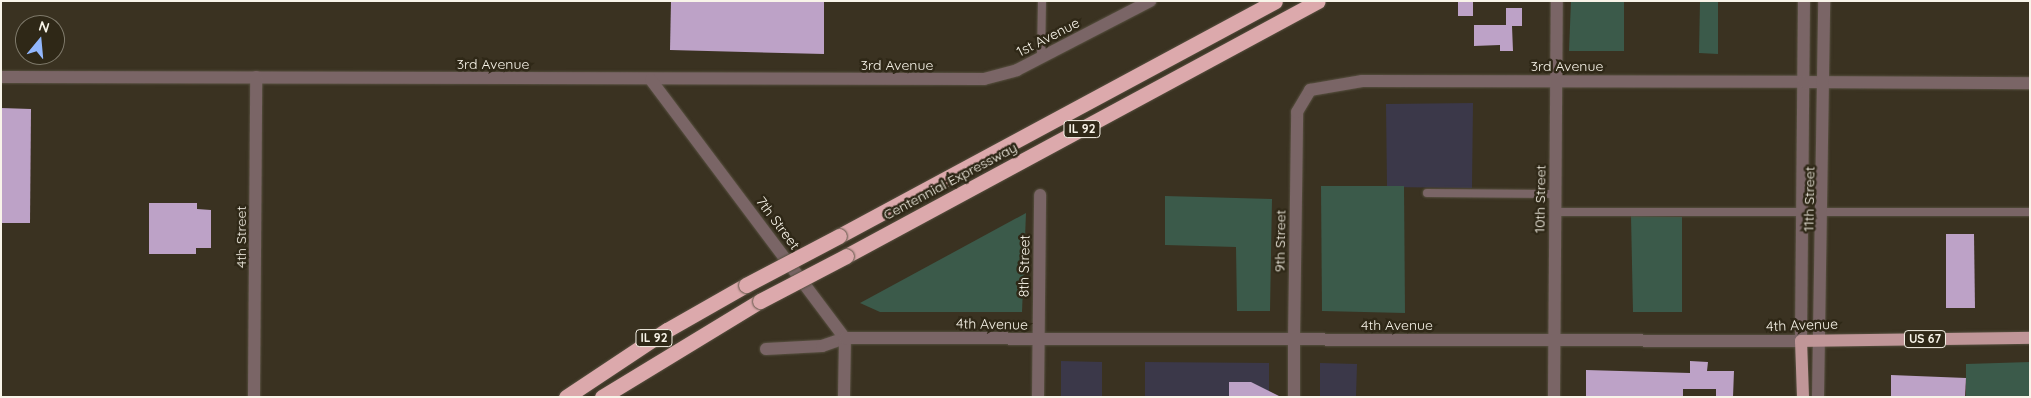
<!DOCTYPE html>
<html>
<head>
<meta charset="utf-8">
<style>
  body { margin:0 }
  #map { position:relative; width:2031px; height:398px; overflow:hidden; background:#3a3221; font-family:Quicksand,sans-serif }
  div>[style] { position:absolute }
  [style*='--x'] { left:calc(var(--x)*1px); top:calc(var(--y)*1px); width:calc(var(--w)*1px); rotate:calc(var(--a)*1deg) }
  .commercial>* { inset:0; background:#3b3849 }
  .green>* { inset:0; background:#3b5a4a }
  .building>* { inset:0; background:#bda2c7 }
  .roads { filter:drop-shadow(0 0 1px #585141) drop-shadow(0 0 1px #585141) }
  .service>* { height:8px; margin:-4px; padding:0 4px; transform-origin:4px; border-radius:4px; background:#7a6566 }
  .minor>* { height:12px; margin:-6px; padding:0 6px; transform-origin:6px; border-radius:6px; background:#7a6566 }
  .tertiary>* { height:12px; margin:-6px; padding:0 6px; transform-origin:6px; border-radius:6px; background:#7a6566 }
  .primary>* { height:12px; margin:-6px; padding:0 6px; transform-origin:6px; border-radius:6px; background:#c09698 }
  .motorway>* { height:15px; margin:-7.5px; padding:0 7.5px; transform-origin:7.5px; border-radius:7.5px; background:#dca9ac }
  .bridges { filter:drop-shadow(0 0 1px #585141) drop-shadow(0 0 1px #585141) }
  .motorway-bridge>* { height:15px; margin:-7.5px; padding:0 7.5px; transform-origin:7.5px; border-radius:7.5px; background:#dca9ac }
  span { translate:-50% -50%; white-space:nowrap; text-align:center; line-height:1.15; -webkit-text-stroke:5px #2f2817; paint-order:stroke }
  .shield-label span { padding:1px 4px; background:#2f2817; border:1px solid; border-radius:4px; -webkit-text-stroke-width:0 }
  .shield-label { font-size:12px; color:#f8f4e9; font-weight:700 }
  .street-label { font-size:14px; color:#f8f4e9 }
  .frame { position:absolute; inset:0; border:2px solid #f8f4e9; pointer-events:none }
  .north { position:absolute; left:15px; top:15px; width:50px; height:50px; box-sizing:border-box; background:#2f2817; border:1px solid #7f7a6b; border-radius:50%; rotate:17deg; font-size:14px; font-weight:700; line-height:20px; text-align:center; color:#f8f4e9 }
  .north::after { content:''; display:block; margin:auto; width:18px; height:22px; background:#92b7fd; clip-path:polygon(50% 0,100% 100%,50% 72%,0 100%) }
</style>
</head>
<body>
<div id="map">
  <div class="commercial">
    <div style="clip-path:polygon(1473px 103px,1472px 188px,1387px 187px,1386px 104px)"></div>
    <div style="clip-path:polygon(1061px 361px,1102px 362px,1102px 397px,1061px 397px)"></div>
    <div style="clip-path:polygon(1145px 362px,1269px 363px,1269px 397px,1145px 397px)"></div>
    <div style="clip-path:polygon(1320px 363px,1357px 364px,1356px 397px,1320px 397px)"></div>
  </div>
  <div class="green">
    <div style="clip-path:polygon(1571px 1px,1624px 1px,1624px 51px,1569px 51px)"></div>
    <div style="clip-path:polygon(1700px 1px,1718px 1px,1718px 54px,1699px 53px)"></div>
    <div style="clip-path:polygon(1321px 186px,1404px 186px,1405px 313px,1322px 311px)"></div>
    <div style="clip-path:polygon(1165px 196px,1272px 199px,1270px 311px,1237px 311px,1236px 247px,1165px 245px)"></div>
    <div style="clip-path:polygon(1026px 213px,1022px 312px,880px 312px,860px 303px)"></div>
    <div style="clip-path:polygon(1631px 216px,1682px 217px,1682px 312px,1633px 312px)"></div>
    <div style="clip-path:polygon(2030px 362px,2030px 397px,1966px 397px,1966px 364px)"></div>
  </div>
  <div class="building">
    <div style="clip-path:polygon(671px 1px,824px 1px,824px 54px,670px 50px)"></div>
    <div style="clip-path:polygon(1458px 1px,1473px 1px,1473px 16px,1458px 16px)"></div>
    <div style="clip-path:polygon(1506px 8px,1522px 8px,1522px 26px,1512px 26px,1513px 51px,1500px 51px,1500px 45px,1474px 46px,1474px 25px,1506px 25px)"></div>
    <div style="clip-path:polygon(1px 108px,31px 109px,30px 223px,1px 223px)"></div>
    <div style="clip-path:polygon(149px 203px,197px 203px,197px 209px,211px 210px,211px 248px,196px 248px,196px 254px,149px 254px)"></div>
    <div style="clip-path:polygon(1946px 234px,1974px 234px,1975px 308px,1946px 308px)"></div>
    <div style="clip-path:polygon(1690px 361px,1708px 362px,1707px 371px,1734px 371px,1733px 397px,1716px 397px,1716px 389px,1683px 389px,1683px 397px,1586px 397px,1586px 370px,1690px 373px)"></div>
    <div style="clip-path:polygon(1891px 375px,1966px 378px,1965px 397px,1891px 397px)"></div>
    <div style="clip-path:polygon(1229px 382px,1251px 382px,1281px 397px,1229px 397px)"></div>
  </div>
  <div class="roads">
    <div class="service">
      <div style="--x:1041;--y:58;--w:57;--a:-89"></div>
      <div style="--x:1427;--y:193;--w:127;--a:0.5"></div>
      <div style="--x:1554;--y:212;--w:247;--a:0"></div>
      <div style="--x:1823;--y:212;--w:207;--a:0"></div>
    </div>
    <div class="minor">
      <div style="--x:1;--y:77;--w:983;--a:0.12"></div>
      <div style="--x:984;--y:79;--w:34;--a:-15"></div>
      <div style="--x:1017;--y:70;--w:150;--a:-27.4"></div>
      <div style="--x:1294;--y:340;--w:228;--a:-89.2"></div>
      <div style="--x:1297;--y:112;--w:26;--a:-59"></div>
      <div style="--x:1310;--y:90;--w:53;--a:-9.8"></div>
      <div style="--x:1362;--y:81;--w:441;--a:0.1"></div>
      <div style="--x:766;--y:349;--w:56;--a:-3.1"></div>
      <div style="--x:822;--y:346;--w:24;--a:-19"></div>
      <div style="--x:845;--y:338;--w:59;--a:91"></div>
      <div style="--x:254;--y:397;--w:320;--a:-89.6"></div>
      <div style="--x:1038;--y:397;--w:202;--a:-89.4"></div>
      <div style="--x:1554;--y:397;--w:396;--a:-89.6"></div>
    </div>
    <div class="tertiary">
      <div style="--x:651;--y:80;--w:323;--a:53.1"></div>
      <div style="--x:845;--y:338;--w:956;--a:0.18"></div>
      <div style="--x:1801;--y:341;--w:340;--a:-89.5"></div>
      <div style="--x:1803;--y:82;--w:227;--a:0.3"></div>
      <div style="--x:1294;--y:397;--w:57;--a:-90"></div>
      <div style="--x:1818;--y:397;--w:396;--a:-89.1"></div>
    </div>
    <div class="primary">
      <div style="--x:1803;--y:397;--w:56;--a:-92"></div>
      <div style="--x:1801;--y:341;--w:229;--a:-0.8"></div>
    </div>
    <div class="motorway">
      <div style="--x:839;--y:236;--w:495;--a:-28.3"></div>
      <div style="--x:846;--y:256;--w:536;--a:-28.38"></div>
      <div style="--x:566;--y:397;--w:121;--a:-33.6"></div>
      <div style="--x:667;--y:330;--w:91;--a:-29.7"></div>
      <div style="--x:602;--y:397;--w:185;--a:-31.3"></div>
    </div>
  </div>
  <div class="bridges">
    <div class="motorway-bridge">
      <div style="--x:746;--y:285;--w:105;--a:-27.8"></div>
      <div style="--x:760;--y:301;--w:97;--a:-27.6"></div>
    </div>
  </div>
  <div class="shield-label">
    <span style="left:1082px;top:129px">IL 92</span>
    <span style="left:654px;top:338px">IL 92</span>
    <span style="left:1925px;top:339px">US 67</span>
  </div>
  <div class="street-label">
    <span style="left:1048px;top:37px;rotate:-27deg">1st Avenue</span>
    <span style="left:493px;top:64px">3rd Avenue</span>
    <span style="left:897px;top:65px">3rd Avenue</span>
    <span style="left:1567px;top:66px">3rd Avenue</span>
    <span style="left:950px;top:181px;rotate:-28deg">Centennial Expressway</span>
    <span style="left:1540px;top:199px;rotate:-89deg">10th Street</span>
    <span style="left:1809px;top:199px;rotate:-89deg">11th Street</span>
    <span style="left:778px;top:223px;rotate:53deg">7th Street</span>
    <span style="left:241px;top:237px;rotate:-90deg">4th Street</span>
    <span style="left:1280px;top:241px;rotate:-89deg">9th Street</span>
    <span style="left:1024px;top:266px;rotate:-89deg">8th Street</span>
    <span style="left:992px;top:324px;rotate:1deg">4th Avenue</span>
    <span style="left:1397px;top:325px">4th Avenue</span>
    <span style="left:1802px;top:325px;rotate:-2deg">4th Avenue</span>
  </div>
  <div class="frame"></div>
  <div class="north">N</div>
</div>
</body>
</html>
